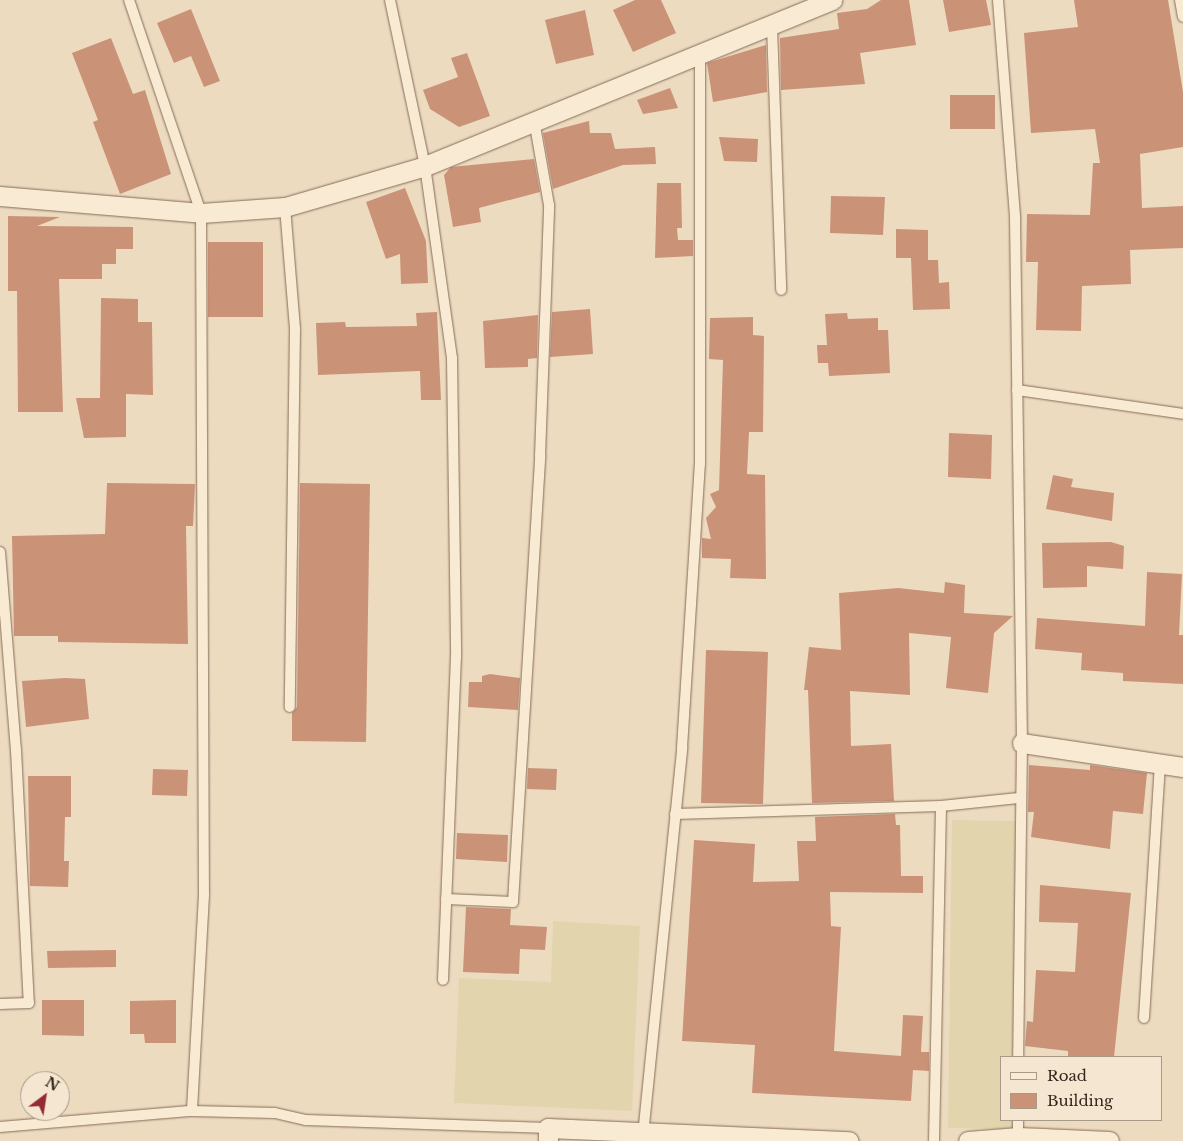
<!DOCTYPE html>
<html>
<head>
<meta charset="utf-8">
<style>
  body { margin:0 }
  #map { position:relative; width:1183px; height:1141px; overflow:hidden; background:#eddbc0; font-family:"Libre Baskerville",serif }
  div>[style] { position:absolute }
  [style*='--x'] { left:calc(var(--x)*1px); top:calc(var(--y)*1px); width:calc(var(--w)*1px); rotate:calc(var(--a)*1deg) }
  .farmland>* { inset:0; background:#e2d5ae }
  .building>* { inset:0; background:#ca9277 }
  .roads { filter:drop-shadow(0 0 1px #856c59) drop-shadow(0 0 1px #856c59) }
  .lane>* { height:10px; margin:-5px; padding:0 5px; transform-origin:5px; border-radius:5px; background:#f8ead3 }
  .street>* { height:19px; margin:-9.5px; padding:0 9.5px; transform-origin:9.5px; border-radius:9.5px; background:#f8ead3 }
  span { translate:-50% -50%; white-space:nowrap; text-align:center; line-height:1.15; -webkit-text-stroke:4.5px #f4e6d0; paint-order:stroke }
  .legend { position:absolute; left:1000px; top:1056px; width:162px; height:65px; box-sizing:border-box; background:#f4e6d0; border:1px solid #a89988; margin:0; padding:6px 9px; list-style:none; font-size:15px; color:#35261d }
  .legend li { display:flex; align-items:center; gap:10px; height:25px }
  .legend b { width:25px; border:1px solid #a89988 }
  .north { position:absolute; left:20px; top:1071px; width:50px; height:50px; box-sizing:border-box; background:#f4e6d0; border:1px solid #a89988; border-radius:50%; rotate:31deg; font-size:14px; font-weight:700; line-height:20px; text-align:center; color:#35261d }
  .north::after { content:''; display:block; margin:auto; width:18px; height:22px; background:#932a34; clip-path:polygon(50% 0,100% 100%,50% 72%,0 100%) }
</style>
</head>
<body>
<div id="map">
  <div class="farmland">
    <div style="clip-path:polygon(952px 820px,1017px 821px,1014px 1057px,1002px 1057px,1002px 1120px,1013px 1120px,1013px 1129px,948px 1128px)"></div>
    <div style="clip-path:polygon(553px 921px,640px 926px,632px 1111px,454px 1103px,459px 978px,551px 982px)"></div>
  </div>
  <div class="building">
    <div style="clip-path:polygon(635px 0,661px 0,676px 33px,633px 52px,613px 10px)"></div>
    <div style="clip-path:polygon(881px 0,909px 0,916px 45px,860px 53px,865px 84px,781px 90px,780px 38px,839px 29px,837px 13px,867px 9px)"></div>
    <div style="clip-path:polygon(943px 0,986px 0,991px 25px,949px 32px)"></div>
    <div style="clip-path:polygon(1074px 0,1168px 0,1183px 92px,1183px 147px,1140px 154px,1142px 208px,1183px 206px,1183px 248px,1130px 250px,1131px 284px,1082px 286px,1081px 331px,1036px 330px,1038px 262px,1026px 262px,1027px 214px,1090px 215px,1093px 163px,1100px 163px,1095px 129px,1031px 133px,1024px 33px,1078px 27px)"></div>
    <div style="clip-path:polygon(191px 9px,220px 81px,204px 87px,191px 56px,174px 63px,157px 23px)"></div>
    <div style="clip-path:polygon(585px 10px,594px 55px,556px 64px,545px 20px)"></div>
    <div style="clip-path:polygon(111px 38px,133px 94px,145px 90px,171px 174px,120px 194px,93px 122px,98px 120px,72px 53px)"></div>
    <div style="clip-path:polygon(766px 45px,767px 92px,713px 102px,707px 63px)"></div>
    <div style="clip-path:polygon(467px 53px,490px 116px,459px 127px,430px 109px,423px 90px,458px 77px,451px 58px)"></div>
    <div style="clip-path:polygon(670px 88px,678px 108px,643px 114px,637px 100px)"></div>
    <div style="clip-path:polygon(950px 95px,995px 95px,995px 129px,950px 129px)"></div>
    <div style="clip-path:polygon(589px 121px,590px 133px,611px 133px,615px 149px,655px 147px,656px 164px,623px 165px,553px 189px,543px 133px)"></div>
    <div style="clip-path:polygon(719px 137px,758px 139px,757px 162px,724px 161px)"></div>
    <div style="clip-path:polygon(534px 159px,540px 192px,479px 208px,481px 222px,453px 227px,444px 175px,451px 167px)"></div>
    <div style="clip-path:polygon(657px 183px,681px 183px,682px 228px,677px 228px,678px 240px,693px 240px,693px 256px,655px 258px)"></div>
    <div style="clip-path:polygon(405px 188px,426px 241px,428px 283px,401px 284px,400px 254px,386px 259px,366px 202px)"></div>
    <div style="clip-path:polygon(831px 196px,885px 197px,883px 235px,830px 233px)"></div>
    <div style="clip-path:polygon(8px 216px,60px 217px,37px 226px,133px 227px,133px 249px,116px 249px,116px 264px,102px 264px,102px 279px,59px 279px,63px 412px,18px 412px,17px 291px,8px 291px)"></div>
    <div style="clip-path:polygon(896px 229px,928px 230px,928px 260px,938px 260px,939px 283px,949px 282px,950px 309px,913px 310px,911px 258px,896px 258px)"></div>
    <div style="clip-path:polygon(208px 242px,263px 242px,263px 317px,208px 317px)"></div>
    <div style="clip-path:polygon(101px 298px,138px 299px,138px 322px,152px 322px,153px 395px,126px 394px,126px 437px,84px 438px,76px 398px,100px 398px)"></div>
    <div style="clip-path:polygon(590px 309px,593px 354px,550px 357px,552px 312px)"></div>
    <div style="clip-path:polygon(437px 312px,441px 400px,421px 400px,420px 371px,318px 375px,316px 323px,345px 322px,346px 327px,417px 326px,416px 313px)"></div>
    <div style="clip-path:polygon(847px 313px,848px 319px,878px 318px,878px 330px,888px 330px,890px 373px,829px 376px,828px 363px,818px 363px,817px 345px,827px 345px,825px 314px)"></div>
    <div style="clip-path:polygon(538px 315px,537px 358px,528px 359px,528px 367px,485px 368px,483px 321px)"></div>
    <div style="clip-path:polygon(753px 317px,753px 335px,764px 336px,763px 432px,749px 432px,747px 474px,765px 475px,766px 579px,730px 578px,731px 559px,702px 558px,702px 538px,711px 539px,706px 518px,716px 507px,710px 494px,719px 490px,723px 360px,709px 359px,710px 318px)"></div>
    <div style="clip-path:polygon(949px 433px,992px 435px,991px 479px,948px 477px)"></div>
    <div style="clip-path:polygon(1053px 475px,1073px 479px,1071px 487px,1114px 493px,1112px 521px,1046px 509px)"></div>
    <div style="clip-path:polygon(107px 483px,195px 484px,193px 526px,186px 526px,188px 644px,58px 642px,58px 636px,14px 636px,12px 536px,105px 534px)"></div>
    <div style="clip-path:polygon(300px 483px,370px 484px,366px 742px,292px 741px,292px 713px,297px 707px)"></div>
    <div style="clip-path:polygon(1111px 542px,1124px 546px,1123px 569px,1087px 566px,1087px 587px,1043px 588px,1042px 543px)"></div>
    <div style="clip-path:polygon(1147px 572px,1182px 574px,1179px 635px,1183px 635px,1183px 684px,1123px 681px,1123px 673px,1081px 670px,1082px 653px,1035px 649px,1037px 618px,1145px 626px)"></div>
    <div style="clip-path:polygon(945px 582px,965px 585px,964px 613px,1013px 616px,994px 633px,988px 693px,946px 688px,951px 637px,909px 633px,910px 695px,850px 691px,851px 746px,891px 744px,894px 801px,812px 803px,808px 690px,804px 690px,809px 647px,841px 650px,839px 593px,898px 588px,944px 593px)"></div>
    <div style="clip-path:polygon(706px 650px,768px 652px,763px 804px,701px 803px)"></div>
    <div style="clip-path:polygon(490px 674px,520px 678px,518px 710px,468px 707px,469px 682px,482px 682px,482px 676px)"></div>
    <div style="clip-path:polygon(65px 678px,85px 679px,89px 719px,26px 727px,22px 681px)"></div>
    <div style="clip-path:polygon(1029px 765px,1090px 770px,1090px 765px,1147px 773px,1143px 814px,1113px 811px,1110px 849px,1031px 837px,1034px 812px,1028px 812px)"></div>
    <div style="clip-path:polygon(528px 768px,557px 769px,556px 790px,527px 789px)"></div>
    <div style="clip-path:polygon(153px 769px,188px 770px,187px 796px,152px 795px)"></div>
    <div style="clip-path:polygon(28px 776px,71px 776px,71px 817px,65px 817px,64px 861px,69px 861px,68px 887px,30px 886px)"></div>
    <div style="clip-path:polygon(895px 814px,896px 825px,900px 825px,901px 876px,923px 876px,923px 893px,830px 892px,831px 926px,841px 927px,834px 1051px,901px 1056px,903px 1015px,923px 1016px,921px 1052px,929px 1052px,929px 1071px,913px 1070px,911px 1101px,752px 1093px,755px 1045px,682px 1041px,694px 840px,755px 844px,753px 882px,799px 881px,797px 841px,816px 841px,815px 817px)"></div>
    <div style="clip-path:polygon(457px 833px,508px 835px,507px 862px,456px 859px)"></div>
    <div style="clip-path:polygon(1040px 885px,1131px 893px,1114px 1057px,1068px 1057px,1068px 1051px,1025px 1046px,1027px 1021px,1033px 1022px,1036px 970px,1075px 972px,1078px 923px,1039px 922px)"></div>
    <div style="clip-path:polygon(466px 907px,511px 909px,510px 925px,547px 927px,545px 950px,520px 949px,519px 974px,463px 972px)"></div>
    <div style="clip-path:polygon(116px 950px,116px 967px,48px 968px,47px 951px)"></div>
    <div style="clip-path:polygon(42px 1000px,84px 1000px,84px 1036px,42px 1035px)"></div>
    <div style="clip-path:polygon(176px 1000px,176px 1043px,145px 1043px,144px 1034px,130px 1034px,130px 1001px)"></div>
  </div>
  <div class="roads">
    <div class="lane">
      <div style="--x:129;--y:0;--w:225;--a:71.3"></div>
      <div style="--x:201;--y:213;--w:682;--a:89.75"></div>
      <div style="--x:204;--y:895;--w:216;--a:93.2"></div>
      <div style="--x:390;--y:0;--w:170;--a:78.1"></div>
      <div style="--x:425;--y:166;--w:194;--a:82"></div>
      <div style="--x:452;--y:358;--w:298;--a:89.2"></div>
      <div style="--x:456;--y:656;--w:324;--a:92.3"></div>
      <div style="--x:998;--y:0;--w:218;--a:85.5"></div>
      <div style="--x:1015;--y:217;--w:526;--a:89.24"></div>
      <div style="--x:1022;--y:743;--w:314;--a:90.7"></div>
      <div style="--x:1180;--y:0;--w:17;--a:80"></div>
      <div style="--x:772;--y:26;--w:264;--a:88"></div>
      <div style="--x:285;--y:207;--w:122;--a:85.3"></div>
      <div style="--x:295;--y:329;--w:378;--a:90.8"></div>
      <div style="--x:1017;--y:390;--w:168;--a:8.2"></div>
      <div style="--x:0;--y:552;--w:199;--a:85.4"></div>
      <div style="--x:16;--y:750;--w:253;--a:87.1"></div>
      <div style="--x:29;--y:1003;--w:29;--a:178"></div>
      <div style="--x:675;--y:814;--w:266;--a:-1.7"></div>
      <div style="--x:941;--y:806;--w:78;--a:-5.9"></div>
      <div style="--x:446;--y:899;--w:67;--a:2.6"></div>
      <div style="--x:513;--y:902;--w:447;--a:-86.5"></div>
      <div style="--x:540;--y:456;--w:251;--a:-87.9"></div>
      <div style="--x:549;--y:205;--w:86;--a:-100"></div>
      <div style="--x:1144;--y:1018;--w:256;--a:-86.4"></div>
      <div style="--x:0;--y:1127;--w:193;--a:-4.8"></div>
      <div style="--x:192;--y:1111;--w:83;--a:1.4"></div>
      <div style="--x:275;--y:1113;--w:32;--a:13"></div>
      <div style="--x:306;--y:1120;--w:242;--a:1.9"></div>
      <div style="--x:643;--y:1135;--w:389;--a:-84.2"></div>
      <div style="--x:682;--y:748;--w:285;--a:-86.4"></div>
      <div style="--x:700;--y:464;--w:413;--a:-90"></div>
      <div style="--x:1018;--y:1137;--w:17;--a:-90"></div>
      <div style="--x:934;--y:1141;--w:335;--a:-88.8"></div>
    </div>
    <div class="street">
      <div style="--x:0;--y:196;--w:202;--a:4.8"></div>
      <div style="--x:201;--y:213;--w:84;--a:-4.1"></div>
      <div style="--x:285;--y:207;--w:146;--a:-16.3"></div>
      <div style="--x:425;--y:166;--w:440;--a:-22.2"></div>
      <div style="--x:1022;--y:743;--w:163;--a:8.5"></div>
      <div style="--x:548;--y:1141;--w:13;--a:-90"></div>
      <div style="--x:548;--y:1128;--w:301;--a:2.5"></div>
      <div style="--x:968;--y:1141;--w:50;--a:-4.6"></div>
      <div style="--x:1018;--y:1137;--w:91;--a:2.5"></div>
    </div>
  </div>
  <ul class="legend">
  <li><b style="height:6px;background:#f8ead3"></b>Road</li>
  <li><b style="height:14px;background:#ca9277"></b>Building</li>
  </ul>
  <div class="north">N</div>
</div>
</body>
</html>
